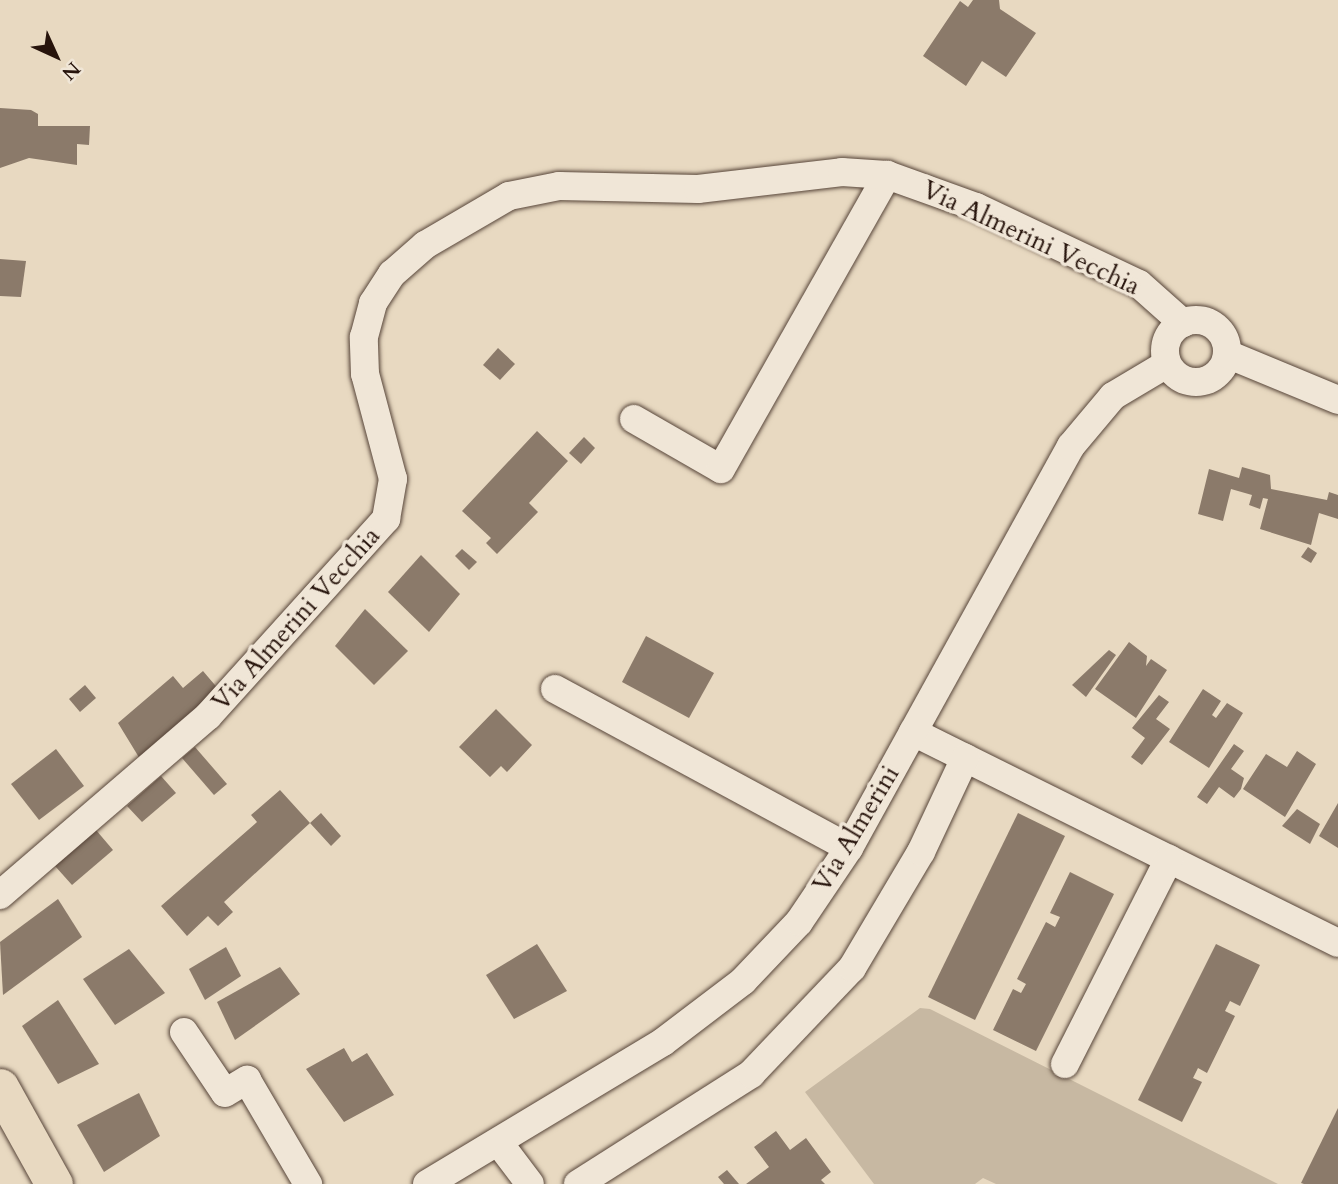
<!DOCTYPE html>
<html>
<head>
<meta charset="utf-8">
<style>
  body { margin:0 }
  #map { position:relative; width:1338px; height:1184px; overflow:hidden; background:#e8d9c1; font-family:Cardo,serif }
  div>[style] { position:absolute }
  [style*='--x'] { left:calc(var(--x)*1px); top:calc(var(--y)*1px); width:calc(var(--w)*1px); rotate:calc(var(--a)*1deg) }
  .green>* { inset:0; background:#c7b8a2 }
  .building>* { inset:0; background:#8b7a6a }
  .roads { filter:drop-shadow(0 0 2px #574539) drop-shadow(0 0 2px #574539) }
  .minor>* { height:28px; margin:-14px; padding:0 14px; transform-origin:14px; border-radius:14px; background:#f0e6d7 }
  .minor>.ring { margin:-14px; padding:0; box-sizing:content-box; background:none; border:28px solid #f0e6d7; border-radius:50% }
  .major>* { height:37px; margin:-18.5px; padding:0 18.5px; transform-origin:18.5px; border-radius:18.5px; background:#e8d9c1 }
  span { translate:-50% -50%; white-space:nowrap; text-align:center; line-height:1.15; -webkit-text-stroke:7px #f0e6d7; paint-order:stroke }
  .street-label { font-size:26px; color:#27140c }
  .north { position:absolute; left:21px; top:21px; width:70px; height:70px; -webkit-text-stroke:5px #f0e6d7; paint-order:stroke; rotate:135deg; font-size:19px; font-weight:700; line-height:28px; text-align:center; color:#27140c }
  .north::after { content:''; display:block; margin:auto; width:24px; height:32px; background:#27140c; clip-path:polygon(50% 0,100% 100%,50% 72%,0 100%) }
</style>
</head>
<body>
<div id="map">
  <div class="green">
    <div style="clip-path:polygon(920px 1008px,930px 1009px,1278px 1184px,996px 1184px,983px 1178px,975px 1184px,874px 1184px,805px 1092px)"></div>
  </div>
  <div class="building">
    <div style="clip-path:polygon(973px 0,999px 0,1000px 9px,1036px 33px,1006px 77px,982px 61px,966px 86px,923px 56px,960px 1px,968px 7px)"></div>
    <div style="clip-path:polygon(0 108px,31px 110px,38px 114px,38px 126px,90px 126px,89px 145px,77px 144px,77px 165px,29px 158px,0 168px)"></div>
    <div style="clip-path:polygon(0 259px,26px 261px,21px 297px,0 296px)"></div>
    <div style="clip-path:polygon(498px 348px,515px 364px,500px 380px,483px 365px)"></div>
    <div style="clip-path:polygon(537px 431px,568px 461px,529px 503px,538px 512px,497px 554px,486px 543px,491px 538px,462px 511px)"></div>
    <div style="clip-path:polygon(584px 437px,595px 448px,581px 464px,569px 453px)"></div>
    <div style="clip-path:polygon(1242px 467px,1270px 475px,1271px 489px,1327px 500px,1329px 492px,1338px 495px,1338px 519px,1319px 513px,1311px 545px,1260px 529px,1268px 499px,1263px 498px,1260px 509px,1249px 505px,1252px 495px,1231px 489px,1223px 521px,1198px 514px,1209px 469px,1239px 478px)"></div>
    <div style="clip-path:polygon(1308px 547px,1317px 553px,1311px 563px,1301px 557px)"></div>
    <div style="clip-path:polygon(462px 549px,477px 562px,469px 570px,455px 556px)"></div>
    <div style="clip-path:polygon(421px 555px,460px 594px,429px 632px,388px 592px)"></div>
    <div style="clip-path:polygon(365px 609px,408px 651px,374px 685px,335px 646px)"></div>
    <div style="clip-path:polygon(646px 636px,714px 673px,689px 718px,622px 682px)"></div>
    <div style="clip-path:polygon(1129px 642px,1147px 656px,1146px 666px,1151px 659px,1167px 670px,1136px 718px,1095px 689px)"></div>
    <div style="clip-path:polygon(1109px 650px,1116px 655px,1086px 697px,1072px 685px)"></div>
    <div style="clip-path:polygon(203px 671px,220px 691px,140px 759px,118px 723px,173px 676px,183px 688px)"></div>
    <div style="clip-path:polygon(85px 685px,96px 698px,80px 712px,69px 699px)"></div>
    <div style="clip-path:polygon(1203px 689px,1221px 701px,1212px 715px,1216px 718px,1227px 703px,1243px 713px,1209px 768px,1169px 742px)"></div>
    <div style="clip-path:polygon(1159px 695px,1169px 702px,1156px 719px,1170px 729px,1142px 765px,1131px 757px,1145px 738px,1132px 728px)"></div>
    <div style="clip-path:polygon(496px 709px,532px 745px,507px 772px,501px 766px,490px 777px,459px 747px)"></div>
    <div style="clip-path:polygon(1234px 744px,1244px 751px,1231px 769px,1244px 778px,1241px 789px,1234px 798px,1219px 787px,1207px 804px,1197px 797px)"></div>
    <div style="clip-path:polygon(195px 747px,227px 784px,214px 795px,182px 758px)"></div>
    <div style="clip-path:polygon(56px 749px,84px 786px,39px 820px,11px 784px)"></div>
    <div style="clip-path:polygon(1297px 751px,1316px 764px,1285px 817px,1243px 789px,1266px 754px,1287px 767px)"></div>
    <div style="clip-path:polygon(161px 776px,176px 793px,142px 822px,127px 806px)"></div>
    <div style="clip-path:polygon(280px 790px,310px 823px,321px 813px,341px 836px,331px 846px,310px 823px,224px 902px,233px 912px,218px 926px,208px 916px,187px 936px,161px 906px,257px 822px,251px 815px)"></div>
    <div style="clip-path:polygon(1338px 803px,1338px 848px,1319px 836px)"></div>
    <div style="clip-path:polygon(1297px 809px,1320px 824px,1310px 844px,1282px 826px)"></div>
    <div style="clip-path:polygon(1018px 813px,1065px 836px,975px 1020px,928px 997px)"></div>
    <div style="clip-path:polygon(96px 830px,113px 850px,72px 885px,55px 866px)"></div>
    <div style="clip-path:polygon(1070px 872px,1114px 894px,1036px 1051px,993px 1030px,1013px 989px,1021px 993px,1026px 984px,1017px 979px,1046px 922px,1055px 927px,1060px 917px,1050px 913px)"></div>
    <div style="clip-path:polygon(58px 899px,82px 937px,3px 995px,0 942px)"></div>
    <div style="clip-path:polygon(537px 944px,567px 991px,514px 1019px,486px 975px)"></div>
    <div style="clip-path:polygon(1216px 944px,1260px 965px,1240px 1006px,1230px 1001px,1225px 1011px,1235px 1016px,1207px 1073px,1198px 1068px,1193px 1078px,1202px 1082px,1182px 1122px,1138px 1100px)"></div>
    <div style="clip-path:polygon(226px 947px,241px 976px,205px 1000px,189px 969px)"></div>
    <div style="clip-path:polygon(129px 949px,165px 993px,115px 1025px,83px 979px)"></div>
    <div style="clip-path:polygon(280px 967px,300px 994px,235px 1040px,217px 1002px)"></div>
    <div style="clip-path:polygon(58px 1000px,99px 1064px,58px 1084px,22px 1026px)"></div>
    <div style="clip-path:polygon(344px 1048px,352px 1062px,367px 1053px,394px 1095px,344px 1122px,306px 1069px)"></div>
    <div style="clip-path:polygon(139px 1093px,160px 1136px,104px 1172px,77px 1125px)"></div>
    <div style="clip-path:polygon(1338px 1108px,1338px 1184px,1304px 1184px,1301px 1183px)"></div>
    <div style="clip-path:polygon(776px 1131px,790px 1150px,806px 1138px,831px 1172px,821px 1180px,825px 1184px,746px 1184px,769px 1167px,754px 1147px)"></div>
    <div style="clip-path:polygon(727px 1170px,739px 1184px,724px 1184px,718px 1177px)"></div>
  </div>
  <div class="roads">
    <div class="minor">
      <div class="ring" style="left:1165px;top:320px;width:34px;height:34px"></div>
      <div style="--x:1227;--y:354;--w:120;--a:22.5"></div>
      <div style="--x:634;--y:419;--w:100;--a:29.9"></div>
      <div style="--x:721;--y:469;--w:338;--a:-60.5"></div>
      <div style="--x:555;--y:689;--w:334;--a:28.4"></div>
      <div style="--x:913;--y:732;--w:474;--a:26.4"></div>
      <div style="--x:0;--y:895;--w:274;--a:-40.7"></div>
      <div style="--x:208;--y:716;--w:266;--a:-47.9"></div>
      <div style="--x:386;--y:519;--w:41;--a:-80.1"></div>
      <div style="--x:393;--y:479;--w:109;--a:-104.9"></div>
      <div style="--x:365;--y:374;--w:37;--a:-92"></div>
      <div style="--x:364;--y:337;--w:35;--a:-75"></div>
      <div style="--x:373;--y:303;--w:35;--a:-57"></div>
      <div style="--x:392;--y:274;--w:44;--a:-41.3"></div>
      <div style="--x:425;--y:245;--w:97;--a:-30.3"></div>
      <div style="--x:509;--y:196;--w:51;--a:-11.3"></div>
      <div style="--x:559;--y:186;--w:139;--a:1.2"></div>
      <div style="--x:698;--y:189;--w:145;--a:-6.7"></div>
      <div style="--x:842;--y:172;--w:45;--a:3.8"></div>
      <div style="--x:887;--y:175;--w:95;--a:19.8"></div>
      <div style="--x:976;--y:207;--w:180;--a:25.3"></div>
      <div style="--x:1139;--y:284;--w:59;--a:41.6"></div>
      <div style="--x:184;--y:1032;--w:73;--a:56.1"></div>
      <div style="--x:225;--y:1093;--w:26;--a:-31"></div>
      <div style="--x:247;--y:1080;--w:121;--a:59.6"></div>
      <div style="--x:1065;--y:1064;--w:230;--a:-63.1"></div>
      <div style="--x:499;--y:1143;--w:51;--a:52.9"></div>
      <div style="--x:427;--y:1184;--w:275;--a:-31"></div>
      <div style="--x:663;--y:1042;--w:101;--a:-37.3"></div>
      <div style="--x:743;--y:981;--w:81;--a:-46.5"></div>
      <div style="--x:799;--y:922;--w:89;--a:-56"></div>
      <div style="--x:849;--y:848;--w:459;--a:-61.1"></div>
      <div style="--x:1071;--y:446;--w:65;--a:-50"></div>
      <div style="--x:1113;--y:396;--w:63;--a:-30.7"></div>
      <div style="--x:578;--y:1184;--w:205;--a:-32.4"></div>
      <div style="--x:751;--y:1074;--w:146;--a:-46.4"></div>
      <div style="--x:852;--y:968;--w:135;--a:-59.3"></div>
      <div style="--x:921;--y:852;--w:104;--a:-64.9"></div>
    </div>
    <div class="major">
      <div style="--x:0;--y:1087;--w:111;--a:60.9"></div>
    </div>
  </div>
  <div class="street-label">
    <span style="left:1031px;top:238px;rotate:25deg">Via Almerini Vecchia</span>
    <span style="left:296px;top:619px;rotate:-48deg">Via Almerini Vecchia</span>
    <span style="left:856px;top:829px;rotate:-59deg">Via Almerini</span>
  </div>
  <div class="north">N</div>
</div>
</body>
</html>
